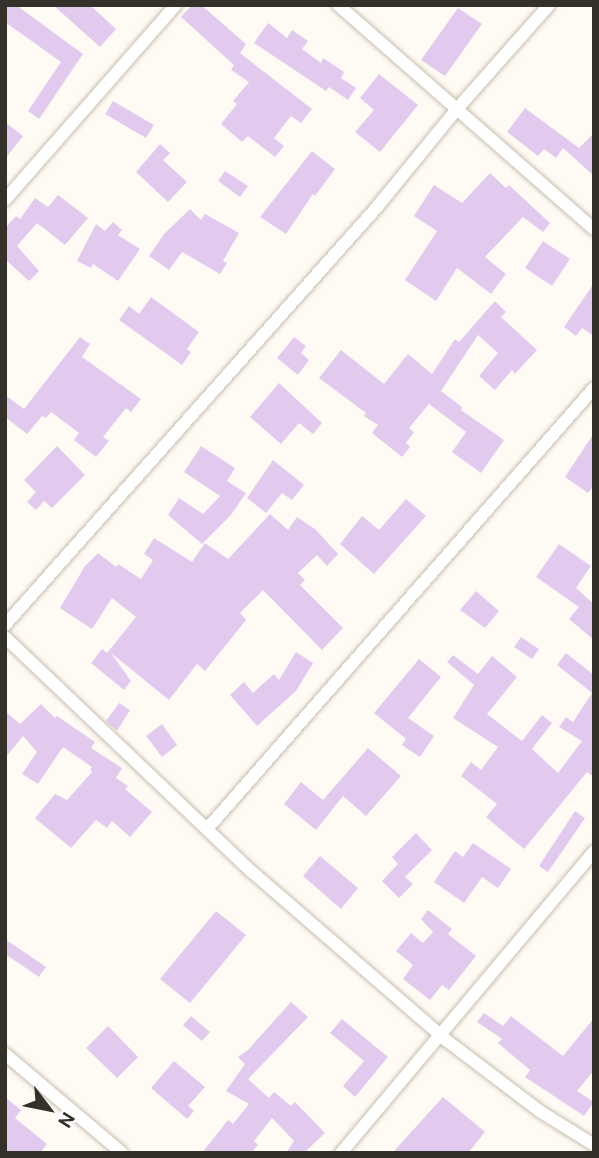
<!DOCTYPE html>
<html>
<head>
<meta charset="utf-8">
<style>
  body { margin:0 }
  #map { position:relative; width:599px; height:1158px; overflow:hidden; background:#fffbf4; font-family:Ubuntu,sans-serif }
  div>[style] { position:absolute }
  [style*='--x'] { left:calc(var(--x)*1px); top:calc(var(--y)*1px); width:calc(var(--w)*1px); rotate:calc(var(--a)*1deg) }
  .building>* { inset:0; background:#e2caef }
  .roads { filter:drop-shadow(0 0 2px #c7bead) drop-shadow(0 0 2px #c7bead) }
  .minor>* { height:12px; margin:-6px; padding:0 6px; transform-origin:6px; border-radius:6px; background:#fff }
  span { translate:-50% -50%; white-space:nowrap; text-align:center; line-height:1.15; -webkit-text-stroke:7px #fff; paint-order:stroke }
  .frame { position:absolute; inset:0; border:7px solid #34312a; pointer-events:none }
  .north { position:absolute; left:14px; top:1074px; width:70px; height:70px; -webkit-text-stroke:5px #fff; paint-order:stroke; rotate:122deg; font-size:19px; font-weight:700; line-height:28px; text-align:center; color:#34312a }
  .north::after { content:''; display:block; margin:auto; width:24px; height:32px; background:#34312a; clip-path:polygon(50% 0,100% 100%,50% 72%,0 100%) }
</style>
</head>
<body>
<div id="map">
  <div class="building">
    <div style="clip-path:polygon(5px 5px,16px 5px,83px 54px,39px 119px,28px 111px,61px 62px,5px 22px)"></div>
    <div style="clip-path:polygon(53px 5px,90px 5px,116px 29px,100px 47px)"></div>
    <div style="clip-path:polygon(192px 5px,200px 5px,207px 10px,246px 44px,240px 53px,312px 109px,301px 123px,291px 116px,274px 138px,284px 146px,275px 157px,248px 136px,242px 142px,221px 124px,237px 104px,233px 101px,249px 82px,231px 70px,234px 65px,181px 17px)"></div>
    <div style="clip-path:polygon(458px 8px,482px 24px,445px 76px,421px 60px)"></div>
    <div style="clip-path:polygon(268px 23px,287px 38px,292px 30px,308px 41px,302px 49px,321px 63px,323px 58px,344px 72px,341px 78px,356px 88px,348px 100px,329px 87px,326px 91px,254px 43px)"></div>
    <div style="clip-path:polygon(379px 74px,418px 105px,380px 152px,355px 132px,374px 110px,360px 98px)"></div>
    <div style="clip-path:polygon(113px 101px,154px 125px,146px 138px,105px 114px)"></div>
    <div style="clip-path:polygon(525px 108px,579px 148px,594px 133px,594px 176px,563px 148px,556px 158px,544px 149px,538px 156px,507px 132px)"></div>
    <div style="clip-path:polygon(5px 122px,23px 136px,5px 159px)"></div>
    <div style="clip-path:polygon(160px 144px,170px 153px,163px 160px,187px 182px,168px 202px,136px 172px)"></div>
    <div style="clip-path:polygon(312px 151px,335px 169px,315px 196px,313px 194px,286px 234px,260px 217px)"></div>
    <div style="clip-path:polygon(225px 171px,248px 186px,240px 197px,218px 181px)"></div>
    <div style="clip-path:polygon(490px 173px,506px 188px,509px 185px,550px 223px,543px 232px,523px 217px,485px 257px,506px 274px,491px 294px,457px 268px,436px 301px,405px 280px,437px 231px,414px 216px,434px 185px,462px 203px)"></div>
    <div style="clip-path:polygon(58px 195px,88px 218px,65px 245px,37px 223px,17px 246px,39px 271px,29px 281px,5px 259px,5px 228px,16px 216px,20px 219px,35px 198px,48px 207px)"></div>
    <div style="clip-path:polygon(190px 209px,201px 220px,205px 214px,239px 233px,223px 261px,227px 263px,220px 274px,182px 252px,169px 270px,149px 256px,164px 234px)"></div>
    <div style="clip-path:polygon(113px 222px,122px 230px,118px 235px,140px 249px,118px 281px,93px 264px,91px 268px,77px 261px,96px 224px,105px 231px)"></div>
    <div style="clip-path:polygon(543px 241px,570px 259px,552px 286px,525px 268px)"></div>
    <div style="clip-path:polygon(594px 283px,594px 336px,582px 328px,576px 336px,564px 327px)"></div>
    <div style="clip-path:polygon(151px 297px,199px 332px,187px 349px,191px 352px,182px 365px,119px 320px,129px 306px,139px 314px)"></div>
    <div style="clip-path:polygon(495px 301px,506px 312px,501px 317px,537px 350px,515px 374px,512px 370px,495px 390px,479px 376px,498px 353px,478px 335px,441px 391px,462px 407px,461px 410px,504px 440px,481px 473px,452px 452px,466px 432px,429px 404px,409px 428px,414px 432px,406px 443px,410px 447px,402px 457px,372px 433px,378px 425px,364px 416px,366px 413px,319px 378px,341px 350px,384px 384px,408px 354px,432px 374px,455px 339px,459px 342px)"></div>
    <div style="clip-path:polygon(80px 337px,90px 344px,82px 357px,141px 399px,131px 412px,126px 408px,103px 437px,109px 441px,96px 457px,74px 440px,79px 433px,51px 412px,46px 418px,42px 416px,27px 434px,5px 417px,5px 395px,24px 409px)"></div>
    <div style="clip-path:polygon(294px 337px,306px 346px,301px 353px,309px 360px,298px 375px,277px 358px)"></div>
    <div style="clip-path:polygon(279px 383px,322px 423px,313px 434px,299px 423px,281px 444px,250px 417px)"></div>
    <div style="clip-path:polygon(594px 433px,594px 485px,588px 493px,565px 477px)"></div>
    <div style="clip-path:polygon(57px 446px,85px 475px,52px 508px,44px 501px,36px 510px,27px 502px,36px 492px,24px 480px)"></div>
    <div style="clip-path:polygon(201px 446px,235px 468px,227px 481px,246px 493px,231px 515px,202px 544px,168px 515px,179px 498px,203px 514px,220px 496px,184px 472px)"></div>
    <div style="clip-path:polygon(273px 460px,304px 485px,292px 500px,282px 493px,266px 513px,247px 498px)"></div>
    <div style="clip-path:polygon(406px 499px,426px 516px,374px 574px,340px 544px,362px 516px,379px 530px)"></div>
    <div style="clip-path:polygon(270px 514px,288px 530px,297px 517px,315px 529px,338px 554px,327px 566px,317px 555px,298px 573px,305px 580px,300px 585px,343px 628px,322px 650px,263px 590px,240px 613px,246px 620px,205px 671px,197px 664px,169px 700px,111px 653px,131px 681px,124px 690px,91px 663px,102px 649px,107px 653px,136px 617px,112px 598px,92px 629px,60px 608px,85px 566px,98px 553px,116px 567px,118px 564px,141px 579px,153px 560px,144px 554px,154px 538px,192px 562px,205px 543px,228px 559px)"></div>
    <div style="clip-path:polygon(559px 544px,591px 566px,576px 588px,594px 604px,594px 640px,569px 619px,579px 607px,536px 577px)"></div>
    <div style="clip-path:polygon(476px 591px,499px 611px,485px 628px,460px 610px)"></div>
    <div style="clip-path:polygon(521px 637px,539px 649px,532px 659px,514px 647px)"></div>
    <div style="clip-path:polygon(296px 652px,313px 663px,296px 691px,257px 726px,230px 695px,244px 682px,253px 693px,274px 674px,279px 680px)"></div>
    <div style="clip-path:polygon(566px 653px,594px 675px,594px 777px,587px 772px,524px 849px,486px 817px,497px 804px,461px 776px,471px 762px,481px 770px,498px 747px,453px 718px,474px 685px,447px 662px,453px 655px,478px 674px,492px 656px,517px 677px,487px 714px,522px 741px,542px 715px,552px 723px,532px 749px,558px 773px,582px 741px,559px 727px,566px 717px,573px 722px,592px 693px,557px 665px)"></div>
    <div style="clip-path:polygon(419px 659px,441px 677px,408px 718px,434px 736px,420px 757px,402px 745px,406px 739px,374px 713px)"></div>
    <div style="clip-path:polygon(119px 703px,130px 710px,117px 731px,106px 721px)"></div>
    <div style="clip-path:polygon(41px 704px,55px 718px,57px 716px,95px 742px,91px 748px,122px 768px,116px 778px,128px 786px,125px 789px,152px 812px,130px 837px,112px 821px,107px 828px,96px 820px,71px 848px,35px 818px,55px 794px,67px 800px,92px 772px,90px 770px,92px 767px,63px 747px,38px 784px,22px 774px,37px 752px,23px 736px,5px 758px,5px 711px,20px 724px)"></div>
    <div style="clip-path:polygon(162px 724px,177px 745px,162px 757px,146px 736px)"></div>
    <div style="clip-path:polygon(368px 748px,401px 776px,366px 816px,343px 796px,316px 830px,284px 804px,301px 782px,323px 800px)"></div>
    <div style="clip-path:polygon(575px 811px,585px 818px,548px 872px,539px 866px)"></div>
    <div style="clip-path:polygon(416px 833px,432px 850px,405px 877px,413px 884px,399px 898px,382px 881px,398px 864px,392px 857px)"></div>
    <div style="clip-path:polygon(473px 843px,511px 869px,498px 888px,482px 877px,464px 903px,434px 882px,455px 851px,463px 857px)"></div>
    <div style="clip-path:polygon(320px 856px,358px 888px,341px 909px,303px 876px)"></div>
    <div style="clip-path:polygon(428px 910px,452px 929px,448px 934px,476px 956px,449px 990px,442px 985px,430px 1000px,403px 979px,413px 965px,396px 951px,411px 933px,423px 943px,433px 932px,421px 919px)"></div>
    <div style="clip-path:polygon(216px 911px,246px 935px,190px 1003px,160px 979px)"></div>
    <div style="clip-path:polygon(5px 939px,46px 967px,39px 977px,5px 954px)"></div>
    <div style="clip-path:polygon(291px 1002px,308px 1017px,248px 1079px,269px 1098px,274px 1092px,291px 1106px,295px 1102px,325px 1133px,304px 1153px,286px 1153px,294px 1141px,272px 1118px,254px 1141px,258px 1145px,251px 1153px,202px 1153px,228px 1120px,233px 1124px,249px 1104px,226px 1091px,245px 1064px,238px 1057px,248px 1050px)"></div>
    <div style="clip-path:polygon(484px 1013px,503px 1026px,511px 1016px,563px 1056px,594px 1018px,594px 1070px,577px 1091px,594px 1102px,584px 1116px,525px 1077px,530px 1070px,498px 1043px,502px 1039px,477px 1022px)"></div>
    <div style="clip-path:polygon(191px 1016px,210px 1032px,202px 1041px,183px 1025px)"></div>
    <div style="clip-path:polygon(342px 1019px,388px 1057px,355px 1097px,343px 1086px,364px 1061px,330px 1033px)"></div>
    <div style="clip-path:polygon(108px 1026px,138px 1057px,117px 1078px,86px 1048px)"></div>
    <div style="clip-path:polygon(174px 1061px,205px 1087px,188px 1106px,194px 1111px,187px 1119px,151px 1088px)"></div>
    <div style="clip-path:polygon(5px 1097px,21px 1110px,15px 1118px,47px 1144px,40px 1153px,5px 1153px)"></div>
    <div style="clip-path:polygon(443px 1097px,485px 1132px,468px 1153px,392px 1153px)"></div>
  </div>
  <div class="roads">
    <div class="minor">
      <div style="--x:338;--y:5;--w:340;--a:41.2"></div>
      <div style="--x:5;--y:200;--w:259;--a:-48.8"></div>
      <div style="--x:5;--y:625;--w:560;--a:-48.33"></div>
      <div style="--x:377;--y:207;--w:127;--a:-50.8"></div>
      <div style="--x:457;--y:109;--w:139;--a:-48.5"></div>
      <div style="--x:5;--y:637;--w:340;--a:43.6"></div>
      <div style="--x:251;--y:871;--w:258;--a:40.9"></div>
      <div style="--x:446;--y:1040;--w:119;--a:37.2"></div>
      <div style="--x:541;--y:1112;--w:62;--a:31.9"></div>
      <div style="--x:207;--y:829;--w:587;--a:-48.73"></div>
      <div style="--x:5;--y:1054;--w:153;--a:40.2"></div>
      <div style="--x:341;--y:1153;--w:394;--a:-50"></div>
    </div>
  </div>
  <div class="frame"></div>
  <div class="north">N</div>
</div>
</body>
</html>
